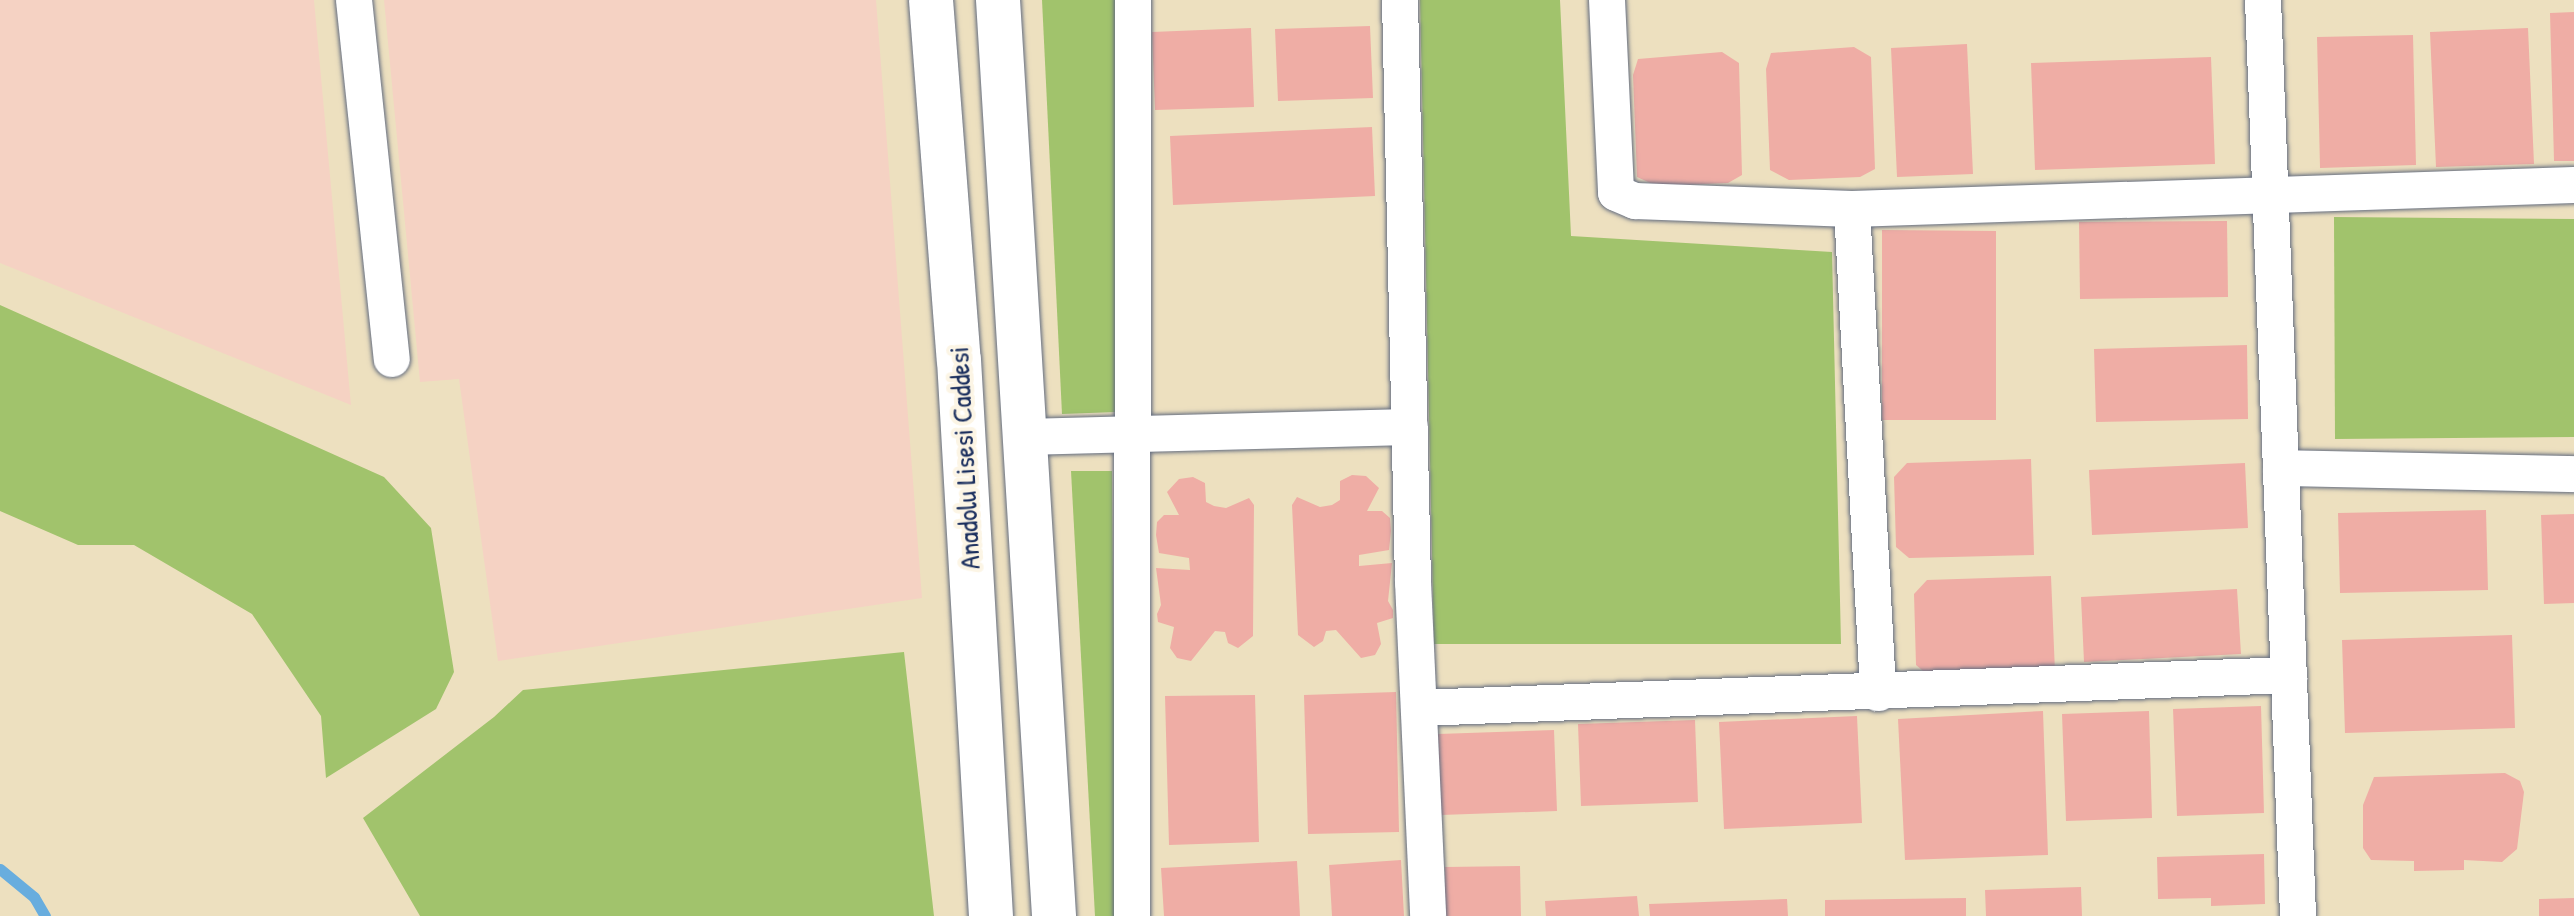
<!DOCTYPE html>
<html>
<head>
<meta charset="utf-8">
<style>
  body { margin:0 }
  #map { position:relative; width:2574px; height:916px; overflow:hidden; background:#ede0bf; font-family:"Patrick Hand",sans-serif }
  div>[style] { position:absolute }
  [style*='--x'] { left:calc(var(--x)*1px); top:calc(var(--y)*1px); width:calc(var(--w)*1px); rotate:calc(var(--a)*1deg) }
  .built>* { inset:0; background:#f5d2c3 }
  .green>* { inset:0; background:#a1c36c }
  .stream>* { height:11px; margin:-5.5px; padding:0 5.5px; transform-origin:5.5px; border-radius:5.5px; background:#68adde }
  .building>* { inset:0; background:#efada5 }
  .roads { filter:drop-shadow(0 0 2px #646d80) drop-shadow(0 0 2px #646d80) }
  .street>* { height:36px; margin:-18px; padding:0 18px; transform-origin:18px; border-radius:18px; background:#fff }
  .secondary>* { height:44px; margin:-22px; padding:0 22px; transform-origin:22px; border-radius:22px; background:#fff }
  span { translate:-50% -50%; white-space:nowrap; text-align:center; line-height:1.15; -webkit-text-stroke:8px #fcf5e5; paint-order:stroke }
  .street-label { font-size:28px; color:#1b2f5e }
</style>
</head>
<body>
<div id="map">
  <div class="built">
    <div style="clip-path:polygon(0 0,314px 0,351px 405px,0 263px)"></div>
    <div style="clip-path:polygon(384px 0,876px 0,922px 598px,498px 661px,459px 379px,420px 382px)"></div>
  </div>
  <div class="green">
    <div style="clip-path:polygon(1042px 0,1116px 0,1116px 412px,1062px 414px)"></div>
    <div style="clip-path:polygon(1420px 0,1560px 0,1571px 236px,1832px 252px,1841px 644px,1434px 644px)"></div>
    <div style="clip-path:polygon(2334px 217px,2574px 219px,2574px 437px,2335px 439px)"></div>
    <div style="clip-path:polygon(0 305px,384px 477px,431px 528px,454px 672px,436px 709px,326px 778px,321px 716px,252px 614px,134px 545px,78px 545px,0 511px)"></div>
    <div style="clip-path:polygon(1071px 471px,1112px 471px,1116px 916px,1095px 916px)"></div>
    <div style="clip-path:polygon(904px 652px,934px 916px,420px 916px,363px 818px,494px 717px,523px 690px)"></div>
  </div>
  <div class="stream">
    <div style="--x:0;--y:869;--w:44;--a:39.5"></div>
    <div style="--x:34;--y:897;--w:22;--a:60"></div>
  </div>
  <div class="building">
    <div style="clip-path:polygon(2574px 12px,2574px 161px,2554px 161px,2550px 13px)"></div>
    <div style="clip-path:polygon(1370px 26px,1373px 98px,1278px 101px,1275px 29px)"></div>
    <div style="clip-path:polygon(1251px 28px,1254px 107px,1155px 110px,1152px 32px)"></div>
    <div style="clip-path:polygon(2528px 28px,2534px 164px,2436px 167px,2430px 32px)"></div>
    <div style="clip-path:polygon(2413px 35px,2416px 165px,2320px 168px,2317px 37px)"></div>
    <div style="clip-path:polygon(1967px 44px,1973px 174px,1897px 177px,1891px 48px)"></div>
    <div style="clip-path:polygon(1854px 47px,1871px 57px,1875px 169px,1860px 177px,1789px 180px,1770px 170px,1766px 69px,1771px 53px)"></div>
    <div style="clip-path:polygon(1722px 52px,1739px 63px,1742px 175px,1728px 183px,1657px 186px,1637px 177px,1633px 75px,1638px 59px)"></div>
    <div style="clip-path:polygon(2211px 57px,2215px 164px,2035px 170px,2031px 63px)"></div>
    <div style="clip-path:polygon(1372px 127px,1375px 196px,1173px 205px,1170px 136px)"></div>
    <div style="clip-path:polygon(2227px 221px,2228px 297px,2080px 299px,2079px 222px)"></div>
    <div style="clip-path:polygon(1882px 230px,1996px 231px,1996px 420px,1882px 420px)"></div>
    <div style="clip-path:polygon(2247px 345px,2248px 419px,2096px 422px,2094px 349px)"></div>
    <div style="clip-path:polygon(2031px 459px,2034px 555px,1909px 558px,1896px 547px,1894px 477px,1907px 463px)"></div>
    <div style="clip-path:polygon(2245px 463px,2248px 528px,2092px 535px,2089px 470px)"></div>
    <div style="clip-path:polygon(1352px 475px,1366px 476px,1379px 488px,1367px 511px,1382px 511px,1390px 518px,1391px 531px,1389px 550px,1359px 555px,1359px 566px,1392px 563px,1388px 601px,1393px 610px,1393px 618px,1377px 623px,1381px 644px,1375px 655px,1361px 658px,1336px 630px,1326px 631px,1323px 641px,1314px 647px,1298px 635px,1292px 505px,1297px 497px,1320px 507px,1332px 505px,1340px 500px,1340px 481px)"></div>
    <div style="clip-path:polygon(1193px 477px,1205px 483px,1206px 502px,1214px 506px,1226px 508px,1249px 498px,1254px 505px,1253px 636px,1238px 648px,1228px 643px,1225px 632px,1215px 631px,1191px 661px,1177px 658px,1170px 648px,1174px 627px,1158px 622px,1157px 614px,1161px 605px,1156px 568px,1190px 570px,1189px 558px,1159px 553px,1156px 535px,1157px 522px,1164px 515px,1179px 515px,1167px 492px,1179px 479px)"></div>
    <div style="clip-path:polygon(2486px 510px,2488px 590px,2340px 593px,2338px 513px)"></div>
    <div style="clip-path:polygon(2574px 514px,2574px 603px,2544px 604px,2541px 515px)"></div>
    <div style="clip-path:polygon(2051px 576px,2055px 672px,1929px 676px,1916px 665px,1914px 594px,1927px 580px)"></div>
    <div style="clip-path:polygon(2237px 589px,2241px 654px,2084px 662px,2081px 597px)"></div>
    <div style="clip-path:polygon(2512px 635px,2515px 728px,2345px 733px,2342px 640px)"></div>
    <div style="clip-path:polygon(1396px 692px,1399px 832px,1308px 834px,1304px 695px)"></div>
    <div style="clip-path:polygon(1255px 695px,1259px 842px,1169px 845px,1165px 696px)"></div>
    <div style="clip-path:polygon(2261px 706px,2264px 813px,2177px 816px,2173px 709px)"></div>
    <div style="clip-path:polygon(2043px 711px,2048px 855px,1905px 860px,1898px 719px)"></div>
    <div style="clip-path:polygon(2149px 711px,2152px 818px,2066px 821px,2062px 714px)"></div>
    <div style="clip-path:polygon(1857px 716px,1862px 823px,1724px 829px,1719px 722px)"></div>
    <div style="clip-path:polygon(1695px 720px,1698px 802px,1581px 806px,1578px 724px)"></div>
    <div style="clip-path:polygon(1554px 730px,1557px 811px,1441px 815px,1438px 734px)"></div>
    <div style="clip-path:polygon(2505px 773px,2520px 781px,2524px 792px,2517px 849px,2502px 862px,2464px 860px,2464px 870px,2414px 871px,2414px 861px,2371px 860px,2363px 848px,2363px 805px,2374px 777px)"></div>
    <div style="clip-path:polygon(2264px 854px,2265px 904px,2211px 906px,2211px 898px,2158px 899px,2157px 857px)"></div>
    <div style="clip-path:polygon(1401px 860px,1404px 916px,1332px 916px,1329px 865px)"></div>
    <div style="clip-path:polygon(1297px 861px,1300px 916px,1164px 916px,1161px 868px)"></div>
    <div style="clip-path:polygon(1520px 866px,1521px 916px,1445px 916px,1445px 867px)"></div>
    <div style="clip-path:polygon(2081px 887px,2082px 916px,1986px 916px,1985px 890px)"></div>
    <div style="clip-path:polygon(1637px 896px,1639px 916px,1546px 916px,1545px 901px)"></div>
    <div style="clip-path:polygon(1966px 898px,1966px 916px,1825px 916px,1825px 900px)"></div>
    <div style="clip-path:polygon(2574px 898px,2574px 916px,2539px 916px,2539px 899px)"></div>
    <div style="clip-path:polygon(1787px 899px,1788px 916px,1650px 916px,1649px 904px)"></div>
  </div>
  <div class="roads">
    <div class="street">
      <div style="--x:354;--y:0;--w:361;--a:84"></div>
      <div style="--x:1400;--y:0;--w:582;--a:88.72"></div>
      <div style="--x:1413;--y:582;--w:334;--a:87.4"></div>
      <div style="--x:1607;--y:0;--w:193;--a:87.3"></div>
      <div style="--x:1616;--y:193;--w:21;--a:23"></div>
      <div style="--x:1635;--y:201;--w:217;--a:2.1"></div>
      <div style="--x:1852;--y:209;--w:722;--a:-1.9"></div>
      <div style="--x:2263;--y:0;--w:917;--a:87.81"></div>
      <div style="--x:1852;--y:209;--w:485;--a:86.9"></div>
      <div style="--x:1023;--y:437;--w:387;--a:-1.5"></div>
      <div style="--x:2281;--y:468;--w:293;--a:1.2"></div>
      <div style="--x:1419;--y:708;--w:871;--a:-2.17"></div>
      <div style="--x:1132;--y:916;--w:916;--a:-89.94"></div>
    </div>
    <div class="secondary">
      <div style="--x:931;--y:0;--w:361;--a:85.6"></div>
      <div style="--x:959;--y:360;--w:557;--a:86.71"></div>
      <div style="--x:998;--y:0;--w:918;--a:86.5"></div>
    </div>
  </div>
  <div class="street-label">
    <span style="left:964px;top:458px;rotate:-93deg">Anadolu Lisesi Caddesi</span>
  </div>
</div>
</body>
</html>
